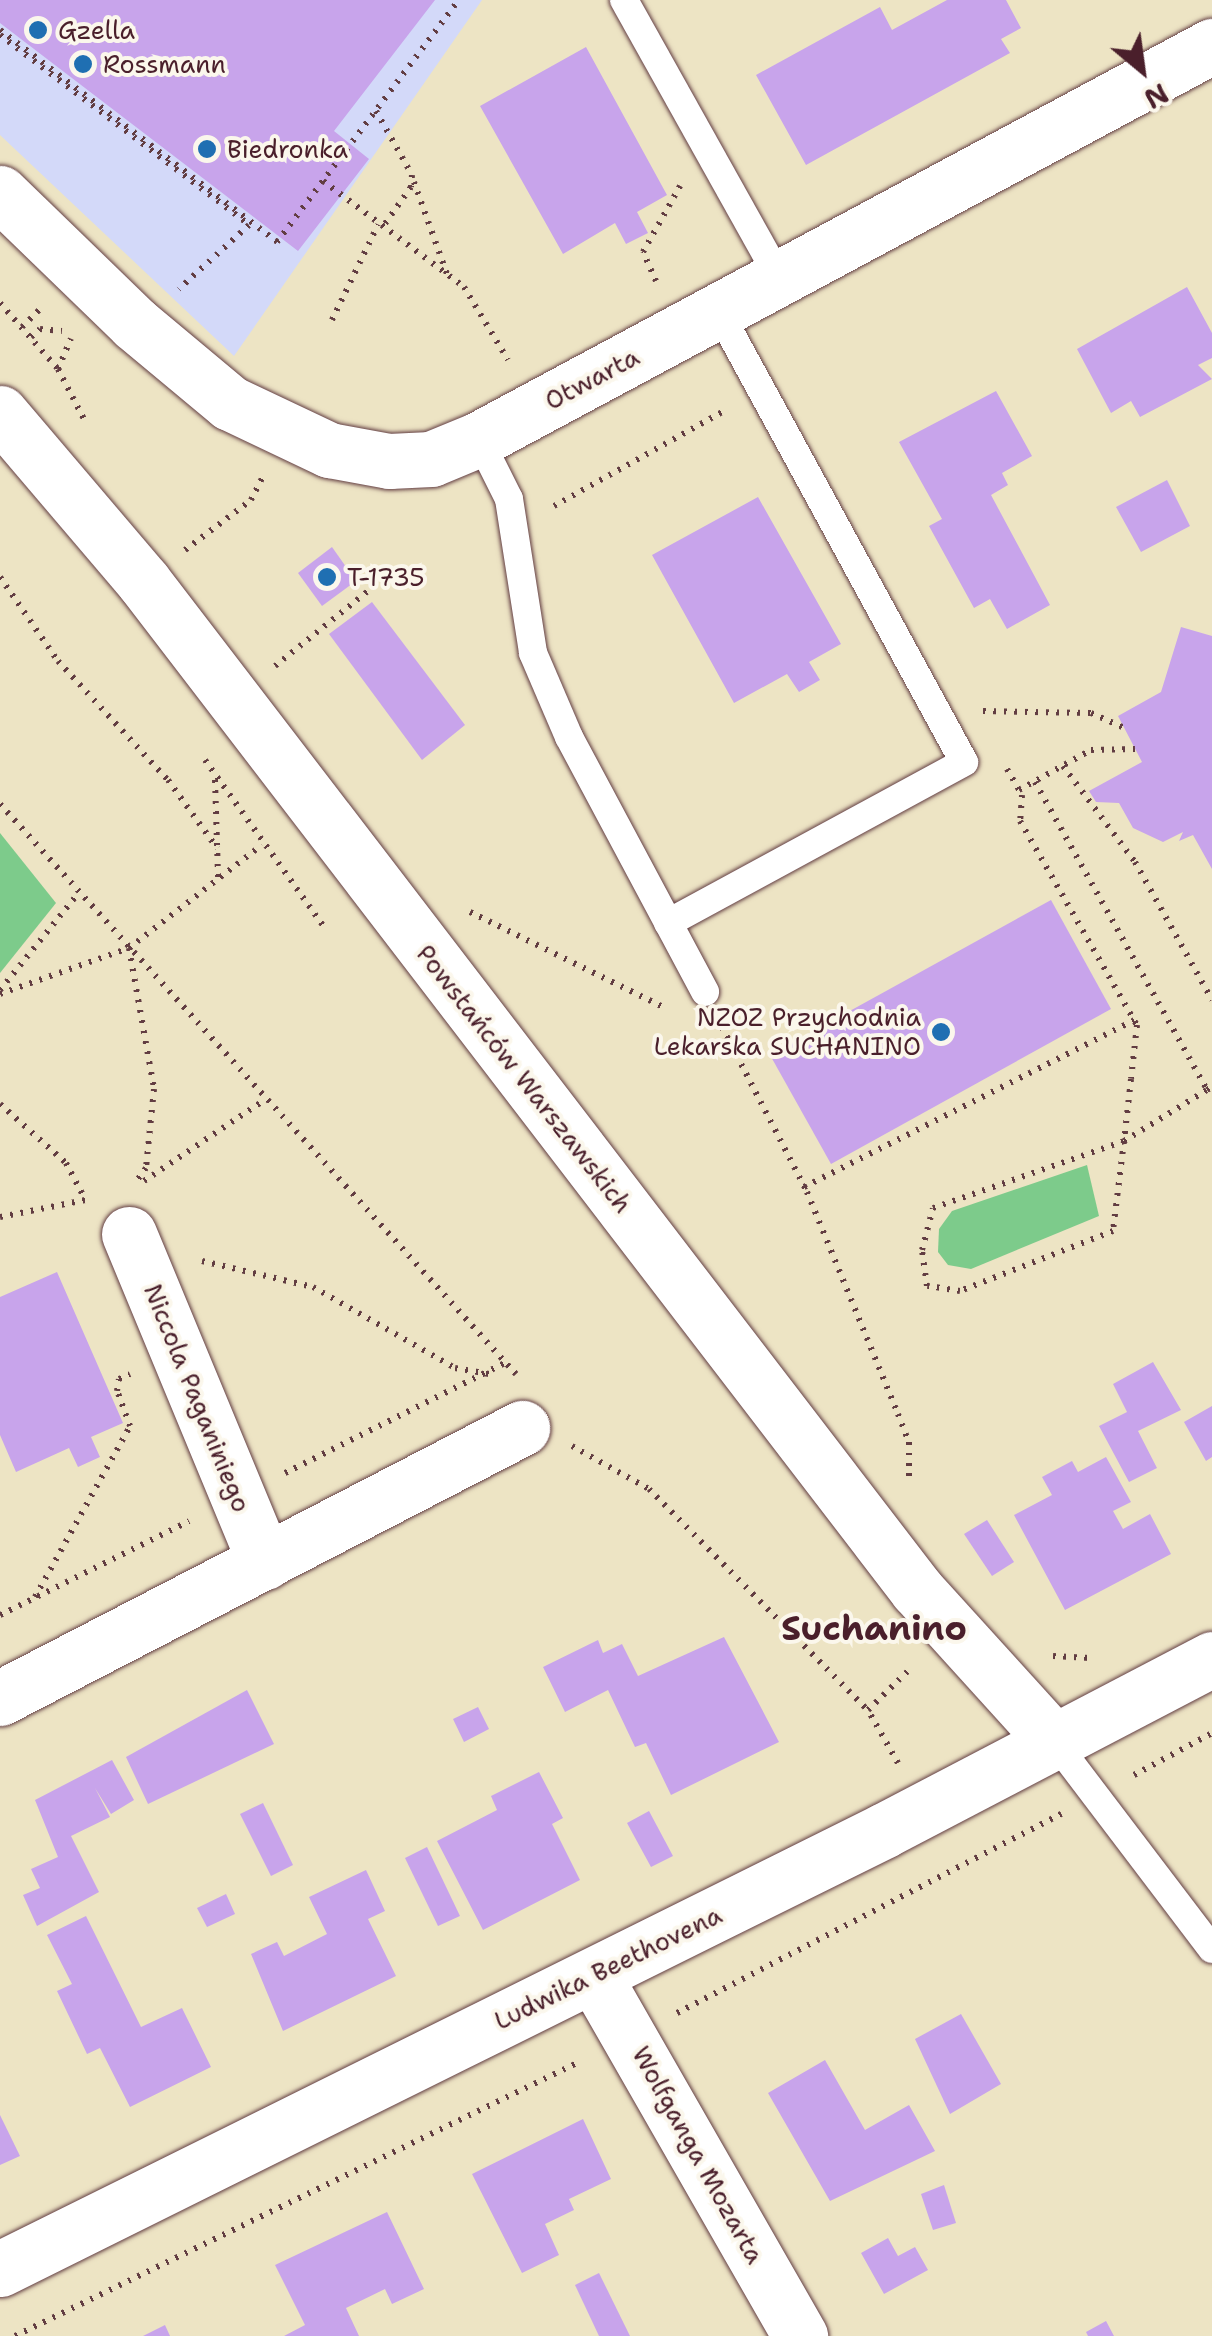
<!DOCTYPE html>
<html>
<head>
<meta charset="utf-8">
<style>
  body { margin:0 }
  #map { position:relative; width:1212px; height:2336px; overflow:hidden; background:#ede4c4; font-family:"Shantell Sans",sans-serif }
  div>[style] { position:absolute }
  [style*='--x'] { left:calc(var(--x)*1px); top:calc(var(--y)*1px); width:calc(var(--w)*1px); rotate:calc(var(--a)*1deg) }
  .built>* { inset:0; background:#d3d9f9 }
  .green>* { inset:0; background:#7dcb8b }
  .building>* { inset:0; background:#c8a4eb }
  .path>* { height:6px; margin-top:-3px; transform-origin:0; background:repeating-linear-gradient(90deg,#623d42 0 2.5px,transparent 0 10.5px) }
  .roads { filter:drop-shadow(0 0 2px #623d42) drop-shadow(0 0 2px #623d42) }
  .service>* { height:28px; margin:-14px; padding:0 14px; transform-origin:14px; border-radius:14px; background:#fff }
  .minor>* { height:55px; margin:-27.5px; padding:0 27.5px; transform-origin:27.5px; border-radius:27.5px; background:#fff }
  .tertiary>* { height:55px; margin:-27.5px; padding:0 27.5px; transform-origin:27.5px; border-radius:27.5px; background:#fff }
  .path-bridge>* { height:6px; margin-top:-3px; transform-origin:0; background:repeating-linear-gradient(90deg,#623d42 0 2.5px,transparent 0 10.5px) }
  .dots>* { width:28px; height:28px; translate:-50% -50%; box-sizing:border-box; border:5px solid #fbf7ec; border-radius:50% }
  span { translate:-50% -50%; white-space:nowrap; text-align:center; line-height:1.15; -webkit-text-stroke:8px #fbf7ec; paint-order:stroke }
  .poi-label { font-size:25px; color:#4a1f2b }
  .left { translate:0 -50%; text-align:left }
  .right { translate:-100% -50%; text-align:right }
  .street-label { font-size:25px; color:#4a1f2b }
  .district-label { font-size:35px; color:#4a1f2b; font-weight:700 }
  .north { position:absolute; left:1092px; top:20px; width:100px; height:100px; -webkit-text-stroke:8px #fbf7ec; paint-order:stroke; rotate:151deg; font-size:28px; font-weight:700; line-height:40px; text-align:center; color:#4a1f2b }
  .north::after { content:''; display:block; margin:auto; width:35px; height:45px; background:#4a1f2b; clip-path:polygon(50% 0,100% 100%,50% 72%,0 100%) }
</style>
</head>
<body>
<div id="map">
  <div class="built">
    <div style="clip-path:polygon(0 0,482px 0,234px 356px,0 135px)"></div>
  </div>
  <div class="green">
    <div style="clip-path:polygon(0 833px,56px 903px,0 973px)"></div>
    <div style="clip-path:polygon(1087px 1165px,1099px 1216px,971px 1269px,948px 1265px,938px 1252px,939px 1229px,952px 1211px)"></div>
  </div>
  <div class="building">
    <div style="clip-path:polygon(0 0,435px 0,334px 131px,369px 159px,298px 251px,0 23px)"></div>
    <div style="clip-path:polygon(947px 0,1006px 0,1021px 28px,1001px 39px,1010px 53px,806px 165px,756px 75px,880px 7px,892px 30px)"></div>
    <div style="clip-path:polygon(586px 47px,667px 195px,637px 212px,648px 233px,626px 244px,615px 223px,563px 254px,480px 106px)"></div>
    <div style="clip-path:polygon(1187px 287px,1212px 333px,1212px 358px,1198px 365px,1212px 379px,1140px 417px,1131px 401px,1111px 413px,1077px 349px)"></div>
    <div style="clip-path:polygon(996px 391px,1032px 456px,1002px 473px,1008px 485px,991px 495px,1050px 605px,1007px 629px,990px 599px,974px 608px,929px 526px,942px 519px,899px 442px)"></div>
    <div style="clip-path:polygon(1167px 480px,1190px 526px,1141px 552px,1116px 507px)"></div>
    <div style="clip-path:polygon(758px 497px,841px 644px,809px 662px,820px 680px,799px 692px,787px 674px,734px 703px,652px 555px)"></div>
    <div style="clip-path:polygon(332px 547px,356px 581px,322px 606px,298px 573px)"></div>
    <div style="clip-path:polygon(372px 602px,465px 725px,422px 760px,329px 634px)"></div>
    <div style="clip-path:polygon(1181px 627px,1212px 636px,1212px 869px,1193px 835px,1179px 841px,1183px 832px,1163px 842px,1133px 828px,1119px 803px,1096px 802px,1089px 791px,1142px 762px,1118px 716px,1161px 692px)"></div>
    <div style="clip-path:polygon(1051px 900px,1111px 1009px,831px 1164px,770px 1055px)"></div>
    <div style="clip-path:polygon(57px 1272px,123px 1423px,91px 1437px,100px 1457px,78px 1467px,69px 1448px,16px 1472px,0 1435px,0 1297px)"></div>
    <div style="clip-path:polygon(1153px 1362px,1181px 1410px,1138px 1431px,1157px 1468px,1129px 1482px,1099px 1426px,1127px 1412px,1113px 1384px)"></div>
    <div style="clip-path:polygon(1212px 1406px,1212px 1457px,1206px 1461px,1184px 1422px)"></div>
    <div style="clip-path:polygon(1106px 1457px,1131px 1502px,1113px 1511px,1123px 1529px,1150px 1514px,1171px 1554px,1065px 1610px,1014px 1515px,1052px 1495px,1042px 1477px,1072px 1461px,1078px 1472px)"></div>
    <div style="clip-path:polygon(987px 1520px,1014px 1562px,992px 1576px,964px 1534px)"></div>
    <div style="clip-path:polygon(724px 1637px,779px 1742px,671px 1795px,646px 1743px,635px 1747px,608px 1690px,565px 1712px,543px 1667px,598px 1640px,603px 1653px,622px 1644px,638px 1676px)"></div>
    <div style="clip-path:polygon(247px 1690px,274px 1744px,148px 1804px,126px 1757px)"></div>
    <div style="clip-path:polygon(478px 1707px,489px 1729px,464px 1742px,453px 1719px)"></div>
    <div style="clip-path:polygon(112px 1760px,134px 1800px,111px 1814px,95px 1788px,110px 1817px,71px 1836px,99px 1892px,37px 1926px,23px 1895px,40px 1888px,31px 1869px,58px 1857px,35px 1800px)"></div>
    <div style="clip-path:polygon(539px 1772px,563px 1818px,552px 1824px,580px 1880px,483px 1930px,437px 1841px,497px 1810px,491px 1796px)"></div>
    <div style="clip-path:polygon(263px 1803px,293px 1865px,271px 1876px,240px 1814px)"></div>
    <div style="clip-path:polygon(649px 1811px,673px 1856px,651px 1867px,627px 1823px)"></div>
    <div style="clip-path:polygon(427px 1847px,460px 1916px,438px 1926px,405px 1858px)"></div>
    <div style="clip-path:polygon(366px 1870px,385px 1911px,368px 1919px,396px 1976px,283px 2031px,251px 1954px,277px 1942px,284px 1956px,327px 1934px,309px 1897px)"></div>
    <div style="clip-path:polygon(226px 1894px,235px 1914px,207px 1927px,197px 1908px)"></div>
    <div style="clip-path:polygon(86px 1916px,141px 2027px,182px 2008px,211px 2067px,130px 2107px,100px 2048px,87px 2054px,57px 1991px,72px 1984px,47px 1935px)"></div>
    <div style="clip-path:polygon(961px 2014px,1001px 2084px,950px 2114px,915px 2039px)"></div>
    <div style="clip-path:polygon(825px 2060px,865px 2130px,909px 2105px,935px 2151px,830px 2201px,768px 2093px)"></div>
    <div style="clip-path:polygon(0 2115px,20px 2156px,0 2165px)"></div>
    <div style="clip-path:polygon(583px 2119px,611px 2179px,569px 2199px,574px 2210px,545px 2224px,559px 2255px,522px 2273px,472px 2174px)"></div>
    <div style="clip-path:polygon(944px 2185px,956px 2223px,933px 2230px,921px 2194px)"></div>
    <div style="clip-path:polygon(387px 2212px,424px 2289px,392px 2304px,385px 2289px,346px 2308px,359px 2336px,284px 2336px,305px 2325px,275px 2265px)"></div>
    <div style="clip-path:polygon(888px 2238px,898px 2256px,915px 2247px,928px 2270px,884px 2294px,861px 2253px)"></div>
    <div style="clip-path:polygon(599px 2273px,630px 2336px,599px 2336px,575px 2285px)"></div>
    <div style="clip-path:polygon(1106px 2321px,1114px 2336px,1088px 2336px,1086px 2332px)"></div>
    <div style="clip-path:polygon(165px 2325px,170px 2336px,143px 2336px)"></div>
  </div>
  <div class="path">
    <div style="--x:0;--y:35;--w:313;--a:37.3"></div>
    <div style="--x:249;--y:225;--w:95;--a:137.6"></div>
    <div style="--x:376;--y:111;--w:73;--a:60.6"></div>
    <div style="--x:412;--y:175;--w:12;--a:95"></div>
    <div style="--x:411;--y:187;--w:50;--a:125.3"></div>
    <div style="--x:323;--y:181;--w:176;--a:36.9"></div>
    <div style="--x:464;--y:287;--w:85;--a:58.9"></div>
    <div style="--x:414;--y:182;--w:98;--a:70.3"></div>
    <div style="--x:277;--y:242;--w:303;--a:-53.1"></div>
    <div style="--x:656;--y:281;--w:32;--a:-114"></div>
    <div style="--x:643;--y:252;--w:76;--a:-60.7"></div>
    <div style="--x:0;--y:303;--w:88;--a:48.7"></div>
    <div style="--x:58;--y:369;--w:61;--a:62.6"></div>
    <div style="--x:332;--y:320;--w:106;--a:-64.2"></div>
    <div style="--x:22;--y:327;--w:25;--a:-45"></div>
    <div style="--x:31;--y:337;--w:12;--a:-42"></div>
    <div style="--x:40;--y:329;--w:22;--a:5"></div>
    <div style="--x:58;--y:369;--w:33;--a:-67"></div>
    <div style="--x:554;--y:506;--w:197;--a:-29.2"></div>
    <div style="--x:185;--y:550;--w:83;--a:-37.1"></div>
    <div style="--x:251;--y:500;--w:25;--a:-63"></div>
    <div style="--x:0;--y:577;--w:102;--a:55.4"></div>
    <div style="--x:58;--y:661;--w:162;--a:47.3"></div>
    <div style="--x:168;--y:780;--w:84;--a:54.2"></div>
    <div style="--x:275;--y:666;--w:139;--a:-38.9"></div>
    <div style="--x:983;--y:711;--w:108;--a:1.1"></div>
    <div style="--x:1091;--y:713;--w:36;--a:24"></div>
    <div style="--x:205;--y:760;--w:206;--a:54.5"></div>
    <div style="--x:1063;--y:766;--w:120;--a:53.1"></div>
    <div style="--x:1135;--y:862;--w:158;--a:60.8"></div>
    <div style="--x:1007;--y:769;--w:30;--a:60"></div>
    <div style="--x:1022;--y:795;--w:26;--a:94"></div>
    <div style="--x:1020;--y:821;--w:235;--a:60.2"></div>
    <div style="--x:1137;--y:1025;--w:54;--a:96.3"></div>
    <div style="--x:1131;--y:1079;--w:62;--a:96.4"></div>
    <div style="--x:1124;--y:1141;--w:91;--a:97"></div>
    <div style="--x:1113;--y:1231;--w:164;--a:158.6"></div>
    <div style="--x:960;--y:1291;--w:33;--a:-171"></div>
    <div style="--x:927;--y:1286;--w:36;--a:-98"></div>
    <div style="--x:922;--y:1250;--w:43;--a:-75.3"></div>
    <div style="--x:933;--y:1208;--w:202;--a:-19.3"></div>
    <div style="--x:1124;--y:1141;--w:97;--a:-31.6"></div>
    <div style="--x:215;--y:780;--w:98;--a:88.2"></div>
    <div style="--x:1035;--y:782;--w:353;--a:60.8"></div>
    <div style="--x:1207;--y:1090;--w:6;--a:-31"></div>
    <div style="--x:1019;--y:790;--w:82;--a:-29.1"></div>
    <div style="--x:1091;--y:750;--w:44;--a:-1.3"></div>
    <div style="--x:0;--y:804;--w:769;--a:47.85"></div>
    <div style="--x:470;--y:912;--w:217;--a:26.2"></div>
    <div style="--x:129;--y:948;--w:143;--a:79.9"></div>
    <div style="--x:154;--y:1089;--w:79;--a:95.8"></div>
    <div style="--x:146;--y:1168;--w:14;--a:126"></div>
    <div style="--x:0;--y:990;--w:122;--a:-51"></div>
    <div style="--x:0;--y:994;--w:137;--a:-19.6"></div>
    <div style="--x:129;--y:948;--w:168;--a:-37.8"></div>
    <div style="--x:722;--y:1027;--w:186;--a:62.7"></div>
    <div style="--x:807;--y:1192;--w:240;--a:67.7"></div>
    <div style="--x:898;--y:1414;--w:30;--a:69"></div>
    <div style="--x:909;--y:1442;--w:41;--a:90"></div>
    <div style="--x:0;--y:1104;--w:89;--a:41.8"></div>
    <div style="--x:66;--y:1163;--w:41;--a:62.2"></div>
    <div style="--x:144;--y:1181;--w:143;--a:-33.9"></div>
    <div style="--x:804;--y:1187;--w:370;--a:-26.8"></div>
    <div style="--x:0;--y:1217;--w:87;--a:-11.3"></div>
    <div style="--x:202;--y:1261;--w:114;--a:13.2"></div>
    <div style="--x:313;--y:1287;--w:163;--a:29.7"></div>
    <div style="--x:455;--y:1368;--w:36;--a:10"></div>
    <div style="--x:572;--y:1446;--w:88;--a:29.2"></div>
    <div style="--x:649;--y:1489;--w:311;--a:45.3"></div>
    <div style="--x:285;--y:1473;--w:248;--a:-26.6"></div>
    <div style="--x:35;--y:1597;--w:196;--a:-60.9"></div>
    <div style="--x:130;--y:1426;--w:37;--a:-110"></div>
    <div style="--x:117;--y:1391;--w:12;--a:-81"></div>
    <div style="--x:119;--y:1379;--w:12;--a:-24"></div>
    <div style="--x:0;--y:1615;--w:211;--a:-26.4"></div>
    <div style="--x:1053;--y:1656;--w:37;--a:3"></div>
    <div style="--x:898;--y:1763;--w:61;--a:-119.5"></div>
    <div style="--x:868;--y:1710;--w:62;--a:-44.3"></div>
    <div style="--x:1134;--y:1775;--w:89;--a:-28.3"></div>
    <div style="--x:677;--y:2013;--w:433;--a:-27.4"></div>
    <div style="--x:15;--y:2336;--w:629;--a:-25.91"></div>
  </div>
  <div class="roads">
    <div class="service">
      <div style="--x:624;--y:0;--w:320;--a:60.8"></div>
      <div style="--x:479;--y:439;--w:67;--a:63.4"></div>
      <div style="--x:509;--y:499;--w:156;--a:81.1"></div>
      <div style="--x:533;--y:653;--w:91;--a:66.8"></div>
      <div style="--x:569;--y:737;--w:289;--a:61.9"></div>
      <div style="--x:668;--y:923;--w:337;--a:-28.5"></div>
      <div style="--x:964;--y:762;--w:512;--a:-118.57"></div>
      <div style="--x:1054;--y:1741;--w:261;--a:52.8"></div>
    </div>
    <div class="minor">
      <div style="--x:0;--y:193;--w:187;--a:44.1"></div>
      <div style="--x:134;--y:323;--w:125;--a:39.8"></div>
      <div style="--x:230;--y:403;--w:110;--a:25.4"></div>
      <div style="--x:329;--y:450;--w:61;--a:10.4"></div>
      <div style="--x:389;--y:461;--w:42;--a:-2.7"></div>
      <div style="--x:431;--y:459;--w:52;--a:-22.6"></div>
      <div style="--x:479;--y:439;--w:832;--a:-28.2"></div>
      <div style="--x:0;--y:413;--w:221;--a:49.6"></div>
      <div style="--x:143;--y:581;--w:1272;--a:52.51"></div>
      <div style="--x:917;--y:1590;--w:204;--a:47.8"></div>
      <div style="--x:129;--y:1234;--w:355;--a:67.5"></div>
      <div style="--x:0;--y:1698;--w:588;--a:-27.35"></div>
      <div style="--x:594;--y:1976;--w:415;--a:60.2"></div>
    </div>
    <div class="tertiary">
      <div style="--x:0;--y:2269;--w:988;--a:-26.38"></div>
      <div style="--x:885;--y:1830;--w:369;--a:-27.6"></div>
    </div>
  </div>
  <div class="path-bridge">
    <div style="--x:0;--y:30;--w:349;--a:37.4"></div>
  </div>
  <div class="dots">
    <div style="left:38px;top:30px;background:#1f6fb2"></div>
    <div style="left:83px;top:64px;background:#1f6fb2"></div>
    <div style="left:207px;top:149px;background:#1f6fb2"></div>
    <div style="left:327px;top:577px;background:#1f6fb2"></div>
    <div style="left:941px;top:1032px;background:#1f6fb2"></div>
  </div>
  <div class="poi-label">
    <span class="left" style="left:58px;top:30px">Gzella</span>
    <span class="left" style="left:103px;top:64px">Rossmann</span>
    <span class="left" style="left:227px;top:149px">Biedronka</span>
    <span class="left" style="left:347px;top:577px">T-1735</span>
    <span class="right" style="left:921px;top:1032px">NZOZ Przychodnia<br>Lekarska SUCHANINO</span>
  </div>
  <div class="street-label">
    <span style="left:592px;top:379px;rotate:-28deg">Otwarta</span>
    <span style="left:524px;top:1079px;rotate:52deg">Powstańców Warszawskich</span>
    <span style="left:197px;top:1398px;rotate:68deg">Niccola Paganiniego</span>
    <span style="left:608px;top:1968px;rotate:-26deg">Ludwika Beethovena</span>
    <span style="left:698px;top:2155px;rotate:61deg">Wolfganga Mozarta</span>
  </div>
  <div class="district-label">
    <span style="left:874px;top:1628px">Suchanino</span>
  </div>
  <div class="north">N</div>
</div>
</body>
</html>
